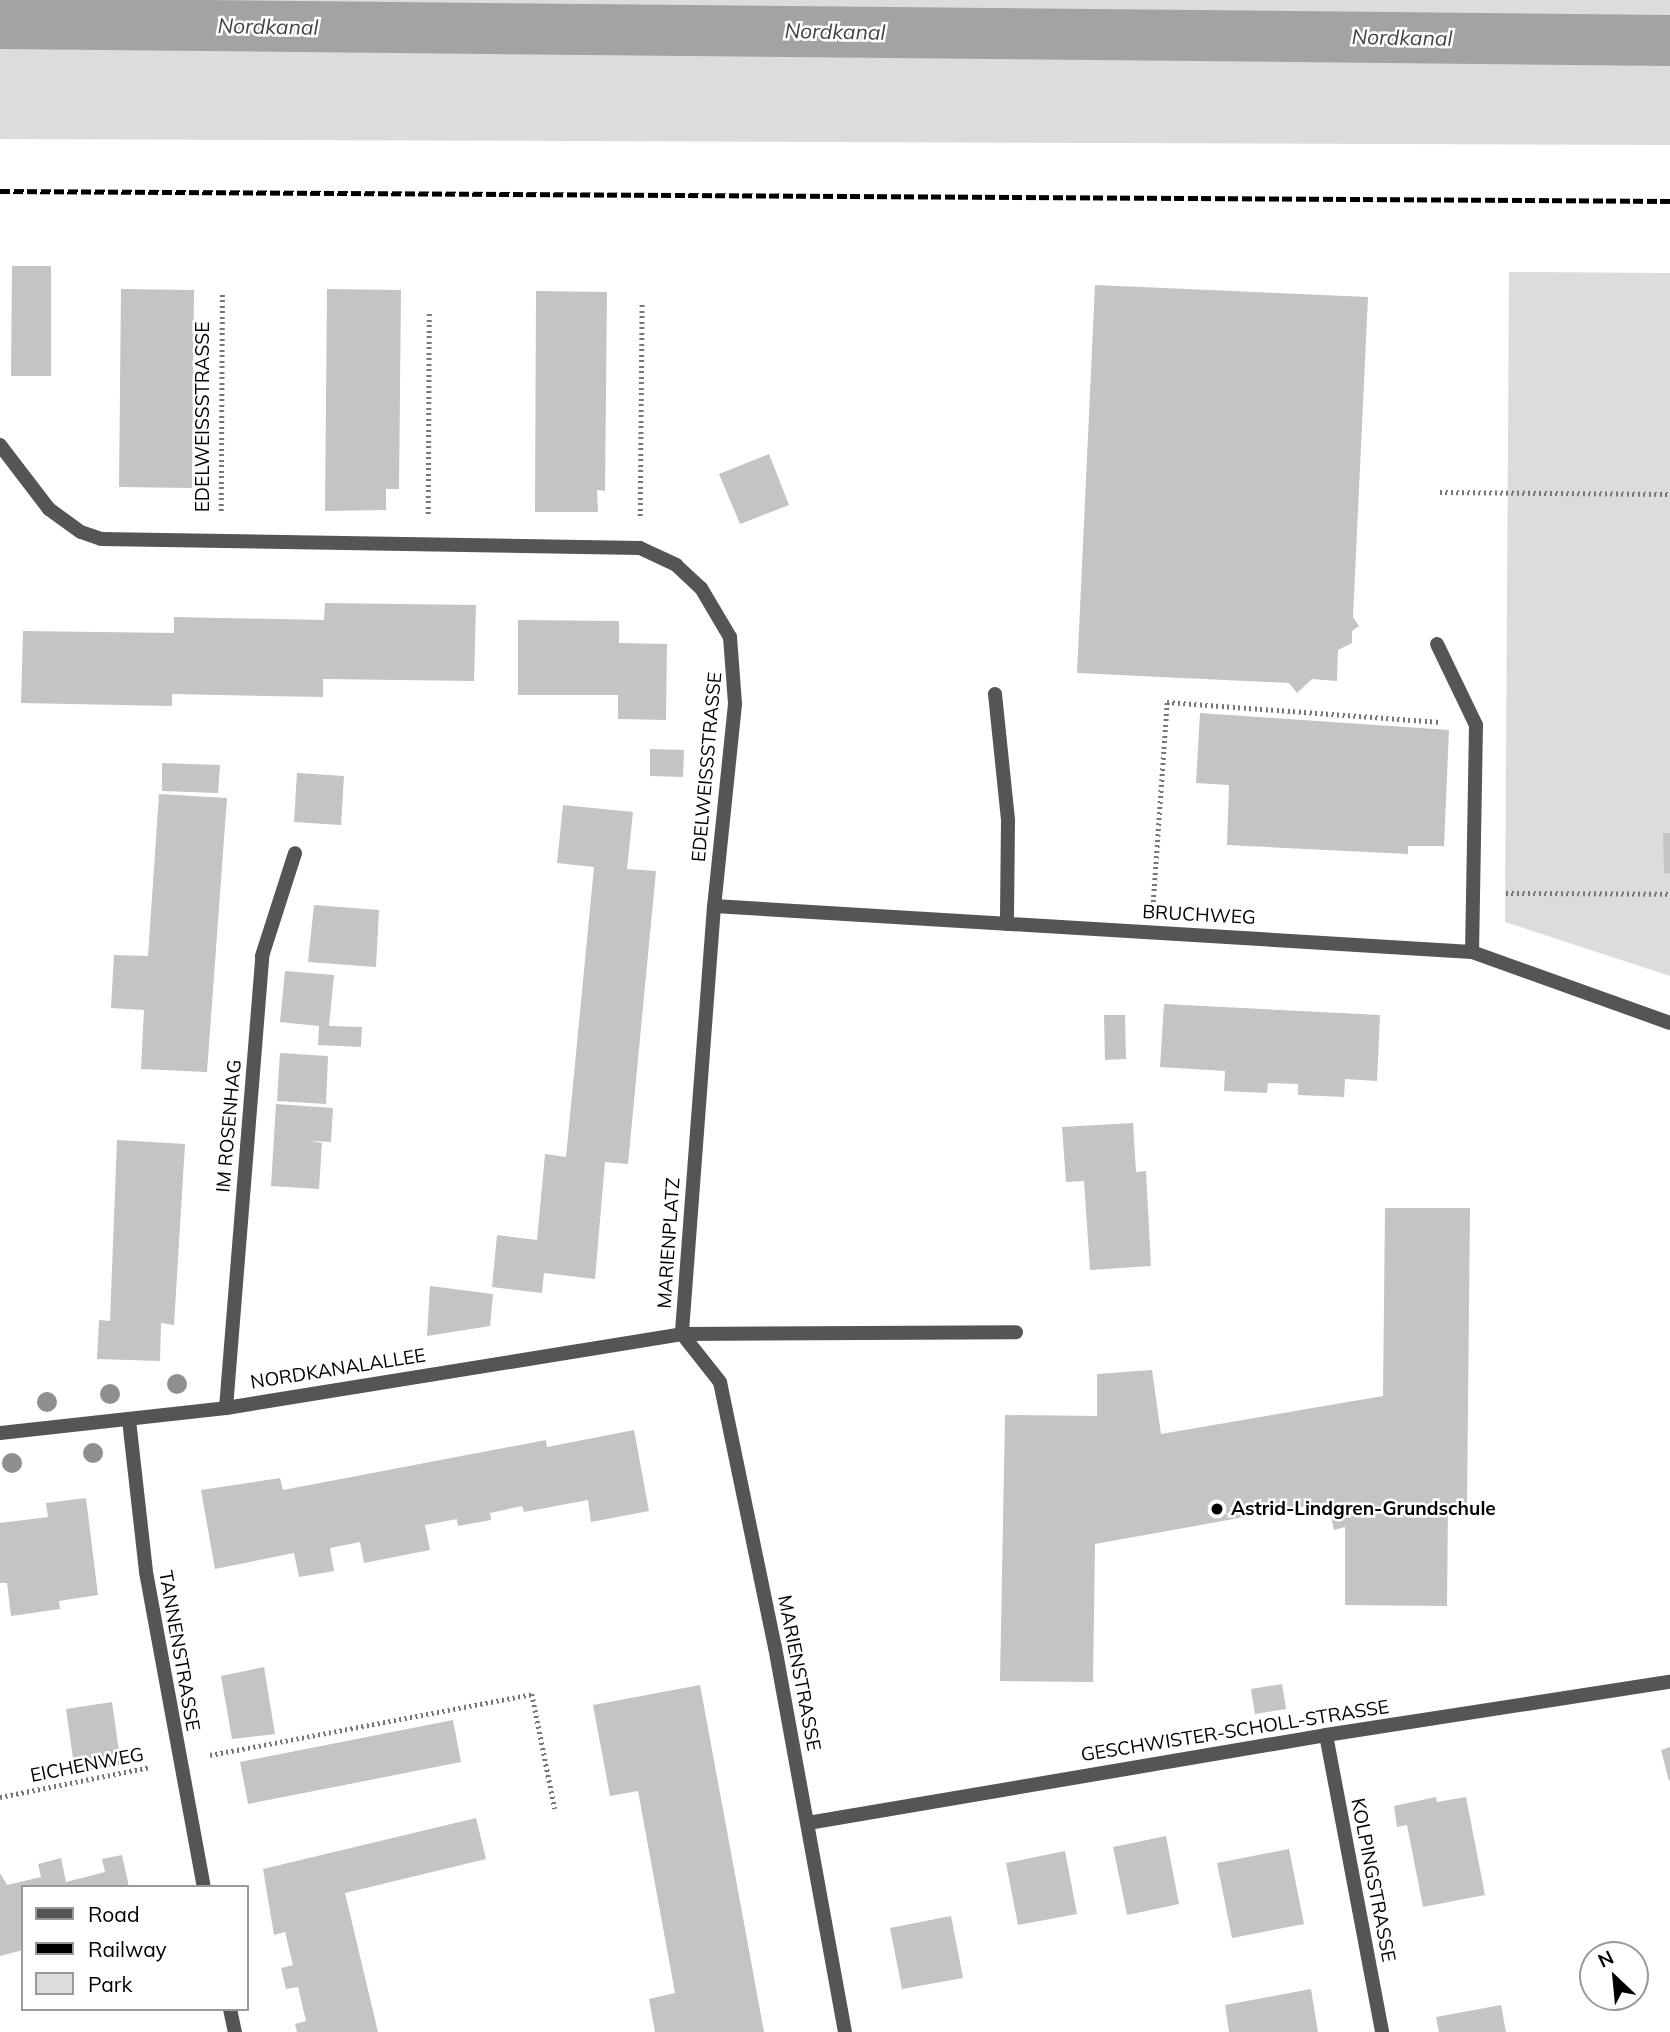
<!DOCTYPE html>
<html>
<head>
<meta charset="utf-8">
<style>
  body { margin:0 }
  #map { position:relative; width:1670px; height:2032px; overflow:hidden; background:#fff; font-family:Mulish,sans-serif }
  div>[style] { position:absolute }
  [style*='--x'] { left:calc(var(--x)*1px); top:calc(var(--y)*1px); width:calc(var(--w)*1px); rotate:calc(var(--a)*1deg) }
  .green>* { inset:0; background:#dcdcdc }
  .canal>* { height:51px; margin:-25.5px; padding:0 25.5px; transform-origin:25.5px; border-radius:25.5px; background:#a3a3a3 }
  .building>* { inset:0; background:#c4c4c4 }
  .path>* { height:4.5px; margin-top:-2.25px; transform-origin:0; background:repeating-linear-gradient(90deg,#777 0 2px,transparent 0 5.5px) }
  .lane>* { height:14px; margin:-7px; padding:0 7px; transform-origin:7px; border-radius:7px; background:#555 }
  .street>* { height:14px; margin:-7px; padding:0 7px; transform-origin:7px; border-radius:7px; background:#555 }
  .rail>* { height:5px; margin-top:-2.5px; transform-origin:0; background:repeating-linear-gradient(90deg,#000 0 10px,transparent 0 13.5px) }
  .trees>* { width:20px; height:20px; margin:-10px; border-radius:50%; background:#8f8f8f }
  .dots>* { width:19px; height:19px; translate:-50% -50%; box-sizing:border-box; border:4px solid #fff; border-radius:50% }
  span { translate:-50% -50%; white-space:nowrap; text-align:center; line-height:1.15; -webkit-text-stroke:5px #fff; paint-order:stroke }
  .street-label { font-size:19px; color:#000 }
  .poi-label { font-size:19px; color:#000; font-weight:700 }
  .left { translate:0 -50%; text-align:left }
  .water-label { font-size:21px; color:#444; font-style:italic }
  .legend { position:absolute; left:21px; top:1885px; width:228px; height:126px; box-sizing:border-box; background:#fff; border:2px solid #999; margin:0; padding:9px 12px; list-style:none; font-size:21px; color:#000 }
  .legend li { display:flex; align-items:center; gap:14px; height:35px }
  .legend b { width:35px; border:2px solid #999 }
  .north { position:absolute; left:1579px; top:1941px; width:70px; height:70px; box-sizing:border-box; background:#fff; border:2px solid #999; border-radius:50%; rotate:334deg; font-size:19px; font-weight:700; line-height:28px; text-align:center; color:#000 }
  .north::after { content:''; display:block; margin:auto; width:24px; height:32px; background:#000; clip-path:polygon(50% 0,100% 100%,50% 72%,0 100%) }
</style>
</head>
<body>
<div id="map">
  <div class="green">
    <div style="clip-path:polygon(0 0,1670px 0,1670px 145px,0 139px)"></div>
    <div style="clip-path:polygon(1509px 272px,1670px 273px,1670px 976px,1505px 922px)"></div>
  </div>
  <div class="canal">
    <div style="--x:0;--y:23;--w:1670;--a:0.58"></div>
  </div>
  <div class="building">
    <div style="clip-path:polygon(12px 266px,51px 266px,51px 376px,11px 376px)"></div>
    <div style="clip-path:polygon(1095px 285px,1368px 297px,1353px 617px,1359px 626px,1352px 631px,1352px 643px,1338px 650px,1337px 681px,1312px 679px,1297px 693px,1289px 683px,1077px 673px)"></div>
    <div style="clip-path:polygon(121px 289px,194px 290px,192px 488px,119px 487px)"></div>
    <div style="clip-path:polygon(327px 289px,401px 290px,399px 489px,386px 489px,386px 510px,325px 511px)"></div>
    <div style="clip-path:polygon(536px 291px,607px 292px,605px 491px,597px 490px,598px 512px,535px 512px)"></div>
    <div style="clip-path:polygon(769px 454px,789px 505px,740px 524px,719px 474px)"></div>
    <div style="clip-path:polygon(325px 603px,476px 605px,474px 681px,323px 679px,323px 697px,172px 694px,172px 706px,21px 703px,23px 631px,174px 633px,174px 617px,324px 620px)"></div>
    <div style="clip-path:polygon(518px 620px,619px 621px,619px 643px,667px 644px,666px 720px,618px 719px,618px 695px,518px 695px)"></div>
    <div style="clip-path:polygon(1200px 713px,1449px 730px,1444px 846px,1408px 846px,1408px 854px,1227px 845px,1229px 785px,1196px 783px)"></div>
    <div style="clip-path:polygon(650px 749px,684px 750px,683px 777px,650px 776px)"></div>
    <div style="clip-path:polygon(162px 763px,220px 765px,218px 793px,162px 791px)"></div>
    <div style="clip-path:polygon(297px 773px,344px 776px,341px 825px,294px 822px)"></div>
    <div style="clip-path:polygon(159px 794px,227px 798px,207px 1072px,141px 1069px,144px 1010px,111px 1008px,114px 955px,148px 956px)"></div>
    <div style="clip-path:polygon(563px 805px,633px 812px,627px 869px,656px 871px,628px 1164px,605px 1162px,595px 1279px,544px 1273px,542px 1293px,492px 1287px,497px 1235px,537px 1240px,545px 1154px,566px 1157px,594px 867px,557px 863px)"></div>
    <div style="clip-path:polygon(1663px 833px,1670px 833px,1670px 873px,1664px 874px)"></div>
    <div style="clip-path:polygon(314px 905px,379px 910px,376px 967px,308px 962px)"></div>
    <div style="clip-path:polygon(285px 971px,334px 975px,329px 1026px,362px 1027px,361px 1047px,318px 1045px,319px 1026px,280px 1022px)"></div>
    <div style="clip-path:polygon(1164px 1004px,1380px 1015px,1377px 1081px,1345px 1079px,1344px 1097px,1298px 1095px,1298px 1084px,1268px 1083px,1267px 1093px,1224px 1091px,1225px 1071px,1160px 1067px)"></div>
    <div style="clip-path:polygon(1104px 1015px,1125px 1015px,1126px 1059px,1105px 1060px)"></div>
    <div style="clip-path:polygon(280px 1053px,328px 1056px,326px 1104px,277px 1101px)"></div>
    <div style="clip-path:polygon(276px 1104px,333px 1108px,331px 1142px,311px 1141px,322px 1143px,319px 1189px,271px 1186px)"></div>
    <div style="clip-path:polygon(1133px 1123px,1136px 1172px,1146px 1171px,1151px 1266px,1090px 1270px,1084px 1181px,1066px 1182px,1062px 1127px)"></div>
    <div style="clip-path:polygon(117px 1140px,185px 1144px,174px 1325px,161px 1323px,160px 1361px,97px 1359px,99px 1320px,110px 1321px)"></div>
    <div style="clip-path:polygon(1385px 1208px,1470px 1208px,1467px 1505px,1448px 1505px,1447px 1606px,1345px 1605px,1345px 1527px,1334px 1530px,1328px 1502px,1095px 1544px,1093px 1682px,1000px 1681px,1005px 1415px,1097px 1416px,1097px 1374px,1152px 1370px,1161px 1434px,1383px 1396px)"></div>
    <div style="clip-path:polygon(430px 1286px,493px 1294px,490px 1326px,427px 1336px)"></div>
    <div style="clip-path:polygon(634px 1430px,649px 1511px,591px 1522px,588px 1500px,524px 1512px,522px 1506px,490px 1513px,491px 1520px,458px 1526px,457px 1519px,425px 1525px,430px 1550px,364px 1563px,360px 1542px,330px 1548px,334px 1571px,299px 1577px,294px 1553px,215px 1569px,201px 1490px,280px 1478px,283px 1490px,546px 1440px,547px 1447px)"></div>
    <div style="clip-path:polygon(86px 1498px,98px 1595px,59px 1601px,60px 1609px,11px 1616px,7px 1583px,0 1583px,0 1523px,48px 1517px,46px 1503px)"></div>
    <div style="clip-path:polygon(264px 1667px,275px 1734px,232px 1739px,221px 1676px)"></div>
    <div style="clip-path:polygon(1282px 1684px,1286px 1709px,1255px 1714px,1251px 1689px)"></div>
    <div style="clip-path:polygon(700px 1685px,737px 1885px,764px 2032px,655px 2032px,649px 1999px,675px 1993px,638px 1791px,610px 1796px,593px 1705px)"></div>
    <div style="clip-path:polygon(112px 1702px,121px 1765px,75px 1772px,66px 1709px)"></div>
    <div style="clip-path:polygon(453px 1720px,461px 1762px,248px 1804px,240px 1762px)"></div>
    <div style="clip-path:polygon(1670px 1747px,1670px 1780px,1669px 1781px,1661px 1750px)"></div>
    <div style="clip-path:polygon(1436px 1797px,1437px 1802px,1466px 1797px,1485px 1895px,1423px 1907px,1407px 1825px,1397px 1827px,1394px 1806px)"></div>
    <div style="clip-path:polygon(476px 1818px,486px 1859px,345px 1893px,378px 2032px,297px 2032px,295px 2024px,306px 2021px,298px 1987px,286px 1989px,281px 1968px,293px 1965px,285px 1932px,274px 1935px,263px 1869px)"></div>
    <div style="clip-path:polygon(1166px 1836px,1179px 1904px,1127px 1915px,1113px 1847px)"></div>
    <div style="clip-path:polygon(1289px 1849px,1304px 1924px,1232px 1938px,1217px 1863px)"></div>
    <div style="clip-path:polygon(1065px 1851px,1077px 1914px,1018px 1925px,1006px 1863px)"></div>
    <div style="clip-path:polygon(122px 1855px,129px 1887px,23px 1887px,23px 1950px,0 1956px,0 1873px,7px 1885px,41px 1877px,38px 1864px,61px 1858px,66px 1882px,105px 1872px,102px 1859px)"></div>
    <div style="clip-path:polygon(951px 1916px,963px 1978px,902px 1989px,890px 1928px)"></div>
    <div style="clip-path:polygon(1311px 1989px,1318px 2032px,1229px 2032px,1225px 2005px)"></div>
    <div style="clip-path:polygon(1501px 2005px,1506px 2032px,1439px 2032px,1436px 2017px)"></div>
  </div>
  <div class="path">
    <div style="--x:1440;--y:492;--w:230;--a:0.5"></div>
    <div style="--x:221;--y:511;--w:219;--a:-89.7"></div>
    <div style="--x:428;--y:514;--w:203;--a:-89.7"></div>
    <div style="--x:640;--y:516;--w:212;--a:-89.5"></div>
    <div style="--x:1506;--y:893;--w:164;--a:0.3"></div>
    <div style="--x:1153;--y:902;--w:200;--a:-86"></div>
    <div style="--x:1167;--y:702;--w:274;--a:4.2"></div>
    <div style="--x:210;--y:1755;--w:328;--a:-10.7"></div>
    <div style="--x:532;--y:1694;--w:117;--a:78.7"></div>
    <div style="--x:0;--y:1797;--w:153;--a:-11.3"></div>
  </div>
  <div class="lane">
    <div style="--x:1437;--y:644;--w:90;--a:64.3"></div>
    <div style="--x:1476;--y:725;--w:227;--a:91"></div>
    <div style="--x:995;--y:694;--w:127;--a:84.1"></div>
    <div style="--x:1008;--y:820;--w:104;--a:90.6"></div>
    <div style="--x:682;--y:1334;--w:334;--a:-0.3"></div>
  </div>
  <div class="street">
    <div style="--x:0;--y:445;--w:81;--a:52.6"></div>
    <div style="--x:49;--y:509;--w:39;--a:36"></div>
    <div style="--x:81;--y:532;--w:21;--a:19"></div>
    <div style="--x:101;--y:539;--w:539;--a:0.96"></div>
    <div style="--x:640;--y:548;--w:40;--a:25"></div>
    <div style="--x:676;--y:565;--w:34;--a:43"></div>
    <div style="--x:701;--y:588;--w:57;--a:59.4"></div>
    <div style="--x:730;--y:637;--w:67;--a:85.7"></div>
    <div style="--x:735;--y:704;--w:203;--a:95.9"></div>
    <div style="--x:714;--y:906;--w:429;--a:94.3"></div>
    <div style="--x:714;--y:906;--w:759;--a:3.47"></div>
    <div style="--x:1472;--y:952;--w:210;--a:19.7"></div>
    <div style="--x:682;--y:1334;--w:61;--a:51.6"></div>
    <div style="--x:720;--y:1382;--w:271;--a:78.3"></div>
    <div style="--x:775;--y:1647;--w:391;--a:79.7"></div>
    <div style="--x:226;--y:1408;--w:453;--a:-85.4"></div>
    <div style="--x:262;--y:956;--w:108;--a:-72.2"></div>
    <div style="--x:129;--y:1420;--w:153;--a:83.6"></div>
    <div style="--x:146;--y:1572;--w:320;--a:79.6"></div>
    <div style="--x:0;--y:1433;--w:227;--a:-6.3"></div>
    <div style="--x:226;--y:1408;--w:462;--a:-9.2"></div>
    <div style="--x:1326;--y:1735;--w:302;--a:79.3"></div>
    <div style="--x:808;--y:1823;--w:525;--a:-9.64"></div>
    <div style="--x:1326;--y:1735;--w:348;--a:-8.8"></div>
    <div style="--x:230;--y:2009;--w:24;--a:78"></div>
  </div>
  <div class="rail">
    <div style="--x:0;--y:191;--w:1670;--a:0.34"></div>
  </div>
  <div class="trees">
    <div style="left:177px;top:1384px"></div>
    <div style="left:110px;top:1394px"></div>
    <div style="left:47px;top:1402px"></div>
    <div style="left:93px;top:1453px"></div>
    <div style="left:12px;top:1463px"></div>
  </div>
  <div class="dots">
    <div style="left:1217px;top:1509px;background:#000"></div>
  </div>
  <div class="street-label">
    <span style="left:203px;top:417px;rotate:-90deg">EDELWEISSSTRASSE</span>
    <span style="left:707px;top:767px;rotate:-85deg">EDELWEISSSTRASSE</span>
    <span style="left:1199px;top:915px;rotate:3deg">BRUCHWEG</span>
    <span style="left:229px;top:1126px;rotate:-85deg">IM ROSENHAG</span>
    <span style="left:669px;top:1243px;rotate:-86deg">MARIENPLATZ</span>
    <span style="left:338px;top:1369px;rotate:-9deg">NORDKANALALLEE</span>
    <span style="left:179px;top:1651px;rotate:80deg">TANNENSTRASSE</span>
    <span style="left:799px;top:1673px;rotate:79deg">MARIENSTRASSE</span>
    <span style="left:1235px;top:1731px;rotate:-9deg">GESCHWISTER-SCHOLL-STRASSE</span>
    <span style="left:87px;top:1765px;rotate:-11deg">EICHENWEG</span>
    <span style="left:1373px;top:1880px;rotate:79deg">KOLPINGSTRASSE</span>
  </div>
  <div class="poi-label">
    <span class="left" style="left:1231px;top:1509px">Astrid-Lindgren-Grundschule</span>
  </div>
  <div class="water-label">
    <span style="left:268px;top:26px;rotate:1deg">Nordkanal</span>
    <span style="left:835px;top:31px;rotate:1deg">Nordkanal</span>
    <span style="left:1402px;top:37px;rotate:1deg">Nordkanal</span>
  </div>
  <ul class="legend">
  <li><b style="height:9px;background:#555"></b>Road</li>
  <li><b style="height:9px;background:#000"></b>Railway</li>
  <li><b style="height:19px;background:#dcdcdc"></b>Park</li>
  </ul>
  <div class="north">N</div>
</div>
</body>
</html>
